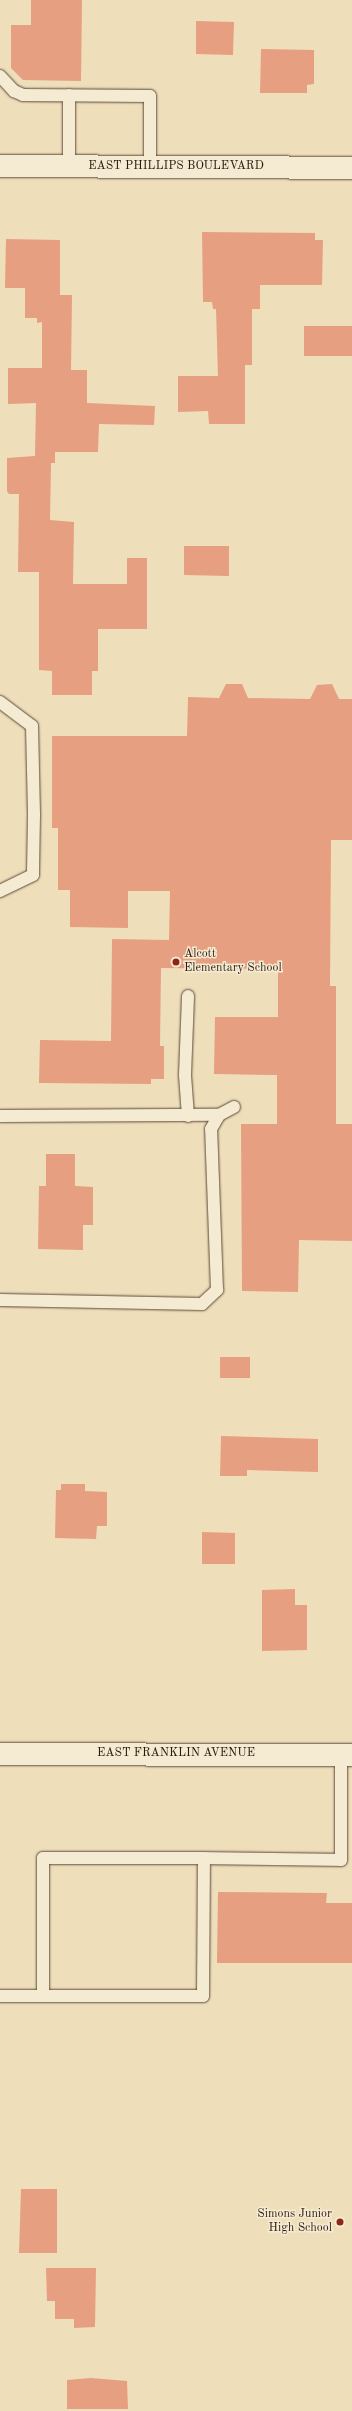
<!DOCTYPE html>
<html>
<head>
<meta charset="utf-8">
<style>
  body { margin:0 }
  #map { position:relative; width:352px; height:2411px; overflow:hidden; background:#efdeba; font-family:"Old Standard TT",serif }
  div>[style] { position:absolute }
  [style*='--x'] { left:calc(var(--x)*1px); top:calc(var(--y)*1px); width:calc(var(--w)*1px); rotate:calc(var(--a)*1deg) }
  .building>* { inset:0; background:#e69f81 }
  .roads { filter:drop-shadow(0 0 1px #5a4a38) drop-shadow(0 0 1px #5a4a38) }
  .lane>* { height:12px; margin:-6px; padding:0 6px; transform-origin:6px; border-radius:6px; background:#f5ead2 }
  .secondary>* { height:22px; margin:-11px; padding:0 11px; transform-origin:11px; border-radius:11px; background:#f5ead2 }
  .dots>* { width:11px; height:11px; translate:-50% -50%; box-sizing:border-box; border:2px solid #f5ead2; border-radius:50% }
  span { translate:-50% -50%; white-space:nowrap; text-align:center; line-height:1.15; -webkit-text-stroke:3px #f5ead2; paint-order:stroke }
  .street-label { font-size:12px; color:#28190c }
  .poi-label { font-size:12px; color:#28190c }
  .left { translate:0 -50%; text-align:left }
  .right { translate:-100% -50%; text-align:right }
</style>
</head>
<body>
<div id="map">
  <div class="building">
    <div style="clip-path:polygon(31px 0,82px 0,81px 81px,23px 80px,11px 68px,11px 25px,31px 25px)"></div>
    <div style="clip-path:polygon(196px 21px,234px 22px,233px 55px,196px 54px)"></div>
    <div style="clip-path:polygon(261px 49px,314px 50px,314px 84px,307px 85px,307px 93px,260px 93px)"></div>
    <div style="clip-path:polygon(202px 232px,315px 233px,315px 240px,323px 240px,322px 285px,260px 285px,260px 309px,252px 309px,252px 365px,245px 365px,245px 424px,209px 424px,208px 411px,178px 412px,178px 376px,218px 376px,216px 309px,213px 309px,212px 302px,203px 302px)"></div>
    <div style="clip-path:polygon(6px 239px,60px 240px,60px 295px,72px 295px,71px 370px,87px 370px,87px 403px,155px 406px,154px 425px,99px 424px,98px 452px,55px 452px,55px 463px,51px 463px,50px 520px,74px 522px,73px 584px,127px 584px,127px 558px,147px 558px,147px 629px,98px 629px,98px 671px,92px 671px,92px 695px,52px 695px,52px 671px,39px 670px,39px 572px,18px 572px,19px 494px,9px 494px,7px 491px,7px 458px,35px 456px,36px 403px,8px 404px,8px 368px,42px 368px,42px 322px,37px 323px,37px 318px,25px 318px,25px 288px,5px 288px)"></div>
    <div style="clip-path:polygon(304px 326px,352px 326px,352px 356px,304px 356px)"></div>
    <div style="clip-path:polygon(184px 546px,229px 546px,229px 576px,184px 575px)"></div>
    <div style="clip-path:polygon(226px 684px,242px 684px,248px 698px,310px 699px,317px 685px,332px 684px,339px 699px,352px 699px,352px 840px,331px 840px,330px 986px,336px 986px,336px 1124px,352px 1124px,352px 1241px,299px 1240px,298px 1292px,242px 1291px,241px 1124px,277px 1124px,277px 1075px,214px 1074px,215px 1017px,278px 1017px,278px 969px,161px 968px,160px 1046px,164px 1046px,164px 1079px,151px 1079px,151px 1084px,39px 1083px,40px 1040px,111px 1041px,112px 939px,169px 940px,170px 891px,128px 891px,128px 928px,70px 927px,70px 890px,58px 890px,58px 828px,52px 828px,52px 736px,187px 736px,188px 697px,219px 698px)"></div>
    <div style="clip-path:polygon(46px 1154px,75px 1154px,75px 1186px,93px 1187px,93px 1225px,83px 1225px,83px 1250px,38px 1249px,39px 1186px,46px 1186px)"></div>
    <div style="clip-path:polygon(220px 1357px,250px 1357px,250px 1378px,220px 1378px)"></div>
    <div style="clip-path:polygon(221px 1436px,318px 1439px,318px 1472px,247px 1470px,247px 1476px,220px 1476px)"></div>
    <div style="clip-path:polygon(61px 1484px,85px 1484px,85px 1491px,107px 1492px,107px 1526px,97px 1526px,96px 1539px,55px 1538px,56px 1490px,61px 1490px)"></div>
    <div style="clip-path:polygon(202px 1532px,235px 1533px,235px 1564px,202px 1564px)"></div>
    <div style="clip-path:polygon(295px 1589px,295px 1605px,307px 1605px,307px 1650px,262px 1651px,262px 1590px)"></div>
    <div style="clip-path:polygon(218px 1892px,327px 1893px,326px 1903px,352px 1903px,352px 1963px,217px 1963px)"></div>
    <div style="clip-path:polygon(21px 2189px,57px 2189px,57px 2253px,19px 2253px)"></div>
    <div style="clip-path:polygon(46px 2268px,96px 2268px,95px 2327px,74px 2328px,74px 2319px,55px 2319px,55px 2301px,47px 2301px)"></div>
    <div style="clip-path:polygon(91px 2378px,127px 2381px,128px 2409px,67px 2409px,67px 2380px)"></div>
  </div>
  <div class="roads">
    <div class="lane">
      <div style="--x:0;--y:76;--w:21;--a:47"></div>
      <div style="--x:14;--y:91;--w:10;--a:24"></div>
      <div style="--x:23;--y:95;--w:127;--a:0.5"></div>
      <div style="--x:150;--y:96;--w:71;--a:90"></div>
      <div style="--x:69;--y:95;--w:72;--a:90"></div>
      <div style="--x:0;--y:702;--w:40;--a:37"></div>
      <div style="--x:32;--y:726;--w:89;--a:88.7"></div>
      <div style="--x:34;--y:815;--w:60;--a:91"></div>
      <div style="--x:33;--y:875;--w:37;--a:154"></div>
      <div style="--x:0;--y:1116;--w:219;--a:-0.3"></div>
      <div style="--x:188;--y:1116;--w:41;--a:-94.2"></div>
      <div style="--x:185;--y:1075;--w:79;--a:-87.8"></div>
      <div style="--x:0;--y:1300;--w:202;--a:1.1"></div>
      <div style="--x:202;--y:1304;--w:21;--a:-43"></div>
      <div style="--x:217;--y:1290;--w:161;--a:-92.1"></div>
      <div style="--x:211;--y:1129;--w:16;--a:-60"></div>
      <div style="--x:219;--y:1115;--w:17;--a:-28"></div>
      <div style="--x:43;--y:1995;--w:137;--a:-90"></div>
      <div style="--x:43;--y:1858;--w:161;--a:0"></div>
      <div style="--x:0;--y:1996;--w:203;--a:0"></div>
      <div style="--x:203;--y:1996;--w:138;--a:-89.6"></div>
      <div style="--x:204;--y:1858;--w:137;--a:0.8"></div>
      <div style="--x:341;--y:1860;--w:105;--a:-90"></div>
    </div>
    <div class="secondary">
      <div style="--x:0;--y:166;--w:352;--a:0.3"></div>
      <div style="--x:0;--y:1754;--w:352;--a:0.2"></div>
    </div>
  </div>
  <div class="dots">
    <div style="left:176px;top:962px;background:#8f2418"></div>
    <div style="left:340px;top:2222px;background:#8f2418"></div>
  </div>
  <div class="street-label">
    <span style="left:176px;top:167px">EAST PHILLIPS BOULEVARD</span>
    <span style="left:176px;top:1754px">EAST FRANKLIN AVENUE</span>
  </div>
  <div class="poi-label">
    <span class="left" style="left:184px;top:962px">Alcott<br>Elementary School</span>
    <span class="right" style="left:332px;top:2222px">Simons Junior<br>High School</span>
  </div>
</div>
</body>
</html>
